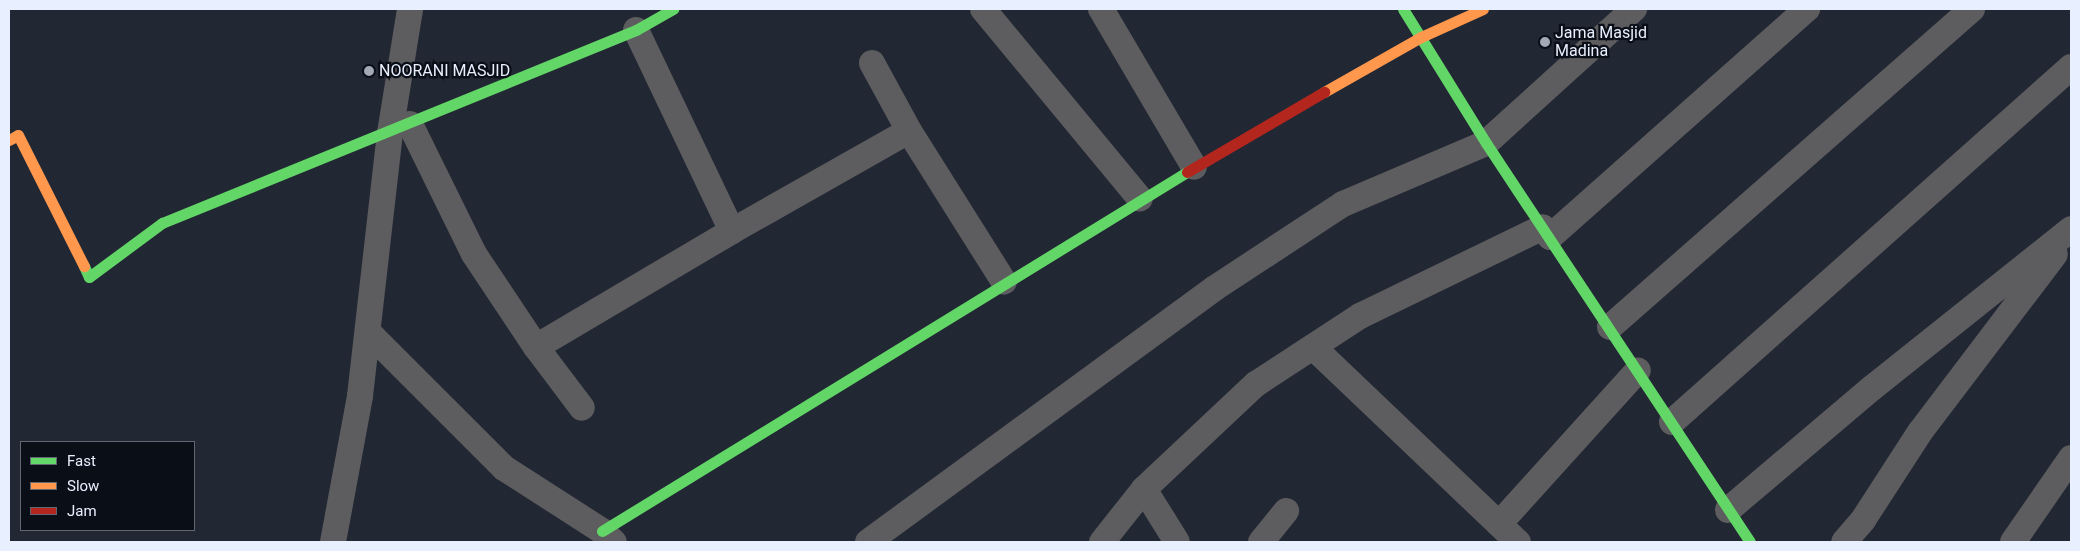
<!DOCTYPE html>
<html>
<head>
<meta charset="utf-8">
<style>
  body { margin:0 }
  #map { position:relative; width:2080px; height:551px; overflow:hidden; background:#212733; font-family:Roboto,sans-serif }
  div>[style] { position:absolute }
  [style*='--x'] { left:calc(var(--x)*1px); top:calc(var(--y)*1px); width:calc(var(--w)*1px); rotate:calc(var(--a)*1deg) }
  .street>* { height:26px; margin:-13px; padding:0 13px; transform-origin:13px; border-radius:13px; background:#5d5c5e }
  .fast>* { height:11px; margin:-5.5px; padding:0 5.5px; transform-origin:5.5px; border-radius:5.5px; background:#63d668 }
  .slow>* { height:11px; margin:-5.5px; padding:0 5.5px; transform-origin:5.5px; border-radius:5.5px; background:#ff974d }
  .jam>* { height:11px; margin:-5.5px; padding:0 5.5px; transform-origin:5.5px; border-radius:5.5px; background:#b3261e }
  .dots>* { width:14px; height:14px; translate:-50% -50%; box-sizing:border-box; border:2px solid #090e17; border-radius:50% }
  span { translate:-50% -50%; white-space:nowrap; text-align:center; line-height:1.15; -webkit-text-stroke:4.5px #090e17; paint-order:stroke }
  .poi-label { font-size:16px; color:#e8effe }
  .left { translate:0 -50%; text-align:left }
  .frame { position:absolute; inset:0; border:10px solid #e8effe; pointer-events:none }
  .legend { position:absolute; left:20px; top:441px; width:175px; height:90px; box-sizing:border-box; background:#090e17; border:1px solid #626873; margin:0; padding:6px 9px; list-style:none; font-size:15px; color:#e8effe }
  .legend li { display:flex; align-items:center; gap:10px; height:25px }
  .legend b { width:25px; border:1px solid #626873 }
</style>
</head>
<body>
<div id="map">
  <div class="street">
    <div style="--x:983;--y:9;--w:246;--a:50.4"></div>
    <div style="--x:1101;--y:9;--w:183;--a:59.5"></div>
    <div style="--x:636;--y:30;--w:223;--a:64.5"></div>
    <div style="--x:872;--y:63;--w:77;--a:61.4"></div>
    <div style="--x:909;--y:131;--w:178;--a:57.8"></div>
    <div style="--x:410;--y:124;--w:145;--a:63.8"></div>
    <div style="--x:474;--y:254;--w:112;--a:56.3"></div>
    <div style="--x:536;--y:347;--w:76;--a:53"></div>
    <div style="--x:1550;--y:237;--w:344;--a:-41.6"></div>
    <div style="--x:1610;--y:327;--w:482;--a:-41.3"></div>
    <div style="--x:368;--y:332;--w:192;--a:45"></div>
    <div style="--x:504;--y:468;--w:117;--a:32.7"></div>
    <div style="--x:602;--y:531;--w:16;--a:43"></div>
    <div style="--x:536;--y:347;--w:228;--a:-30.6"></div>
    <div style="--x:732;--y:231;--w:203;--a:-29.5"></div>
    <div style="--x:1313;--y:347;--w:283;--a:43.6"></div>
    <div style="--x:1672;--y:422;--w:534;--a:-41.66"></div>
    <div style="--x:1144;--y:489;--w:62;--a:58.1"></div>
    <div style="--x:1728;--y:510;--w:189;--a:-40.3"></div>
    <div style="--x:1872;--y:388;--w:255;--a:-38.6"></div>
    <div style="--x:1499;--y:524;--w:207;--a:-47.9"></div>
    <div style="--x:333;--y:542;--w:148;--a:-79.5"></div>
    <div style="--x:360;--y:396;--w:265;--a:-83.5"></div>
    <div style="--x:390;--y:133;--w:126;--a:-80.8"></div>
    <div style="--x:868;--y:542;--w:430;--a:-36.2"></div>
    <div style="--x:1215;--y:288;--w:153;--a:-33.3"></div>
    <div style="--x:1343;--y:204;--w:155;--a:-23.1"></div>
    <div style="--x:1486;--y:143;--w:200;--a:-42.2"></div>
    <div style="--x:1102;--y:542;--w:68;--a:-51.6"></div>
    <div style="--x:1144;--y:489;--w:154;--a:-43.2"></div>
    <div style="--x:1256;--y:384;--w:124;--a:-33.2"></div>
    <div style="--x:1360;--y:316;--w:203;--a:-25.9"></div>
    <div style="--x:1261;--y:542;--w:40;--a:-51"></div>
    <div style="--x:1844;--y:542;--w:29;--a:-49"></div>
    <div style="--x:1863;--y:520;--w:105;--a:-57.1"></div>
    <div style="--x:1920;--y:432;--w:223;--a:-52.8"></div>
    <div style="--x:2013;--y:542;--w:102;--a:-55.4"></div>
  </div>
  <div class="fast">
    <div style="--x:1403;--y:9;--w:158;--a:58.2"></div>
    <div style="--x:1486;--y:143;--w:478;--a:56.5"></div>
    <div style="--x:84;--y:266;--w:12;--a:66"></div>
    <div style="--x:89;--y:277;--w:91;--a:-36.5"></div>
    <div style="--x:162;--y:223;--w:512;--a:-22.15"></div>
    <div style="--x:636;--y:30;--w:43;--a:-29.6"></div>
    <div style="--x:602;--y:531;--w:686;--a:-31.54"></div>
  </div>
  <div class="slow">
    <div style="--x:1324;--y:92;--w:112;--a:-29.6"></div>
    <div style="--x:1421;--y:37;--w:68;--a:-24.3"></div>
    <div style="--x:9;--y:140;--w:10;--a:-29"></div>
    <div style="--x:18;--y:135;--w:147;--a:63.3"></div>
  </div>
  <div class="jam">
    <div style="--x:1187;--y:172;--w:159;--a:-30.3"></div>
  </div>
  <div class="dots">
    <div style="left:1545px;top:42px;background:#a2a9b7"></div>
    <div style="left:369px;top:71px;background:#a2a9b7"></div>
  </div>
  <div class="poi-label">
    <span class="left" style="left:1555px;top:42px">Jama Masjid<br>Madina</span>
    <span class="left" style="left:379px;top:71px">NOORANI MASJID</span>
  </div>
  <div class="frame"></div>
  <ul class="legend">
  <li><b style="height:6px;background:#63d668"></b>Fast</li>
  <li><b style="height:6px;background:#ff974d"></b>Slow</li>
  <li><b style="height:6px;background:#b3261e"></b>Jam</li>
  </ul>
</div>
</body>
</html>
